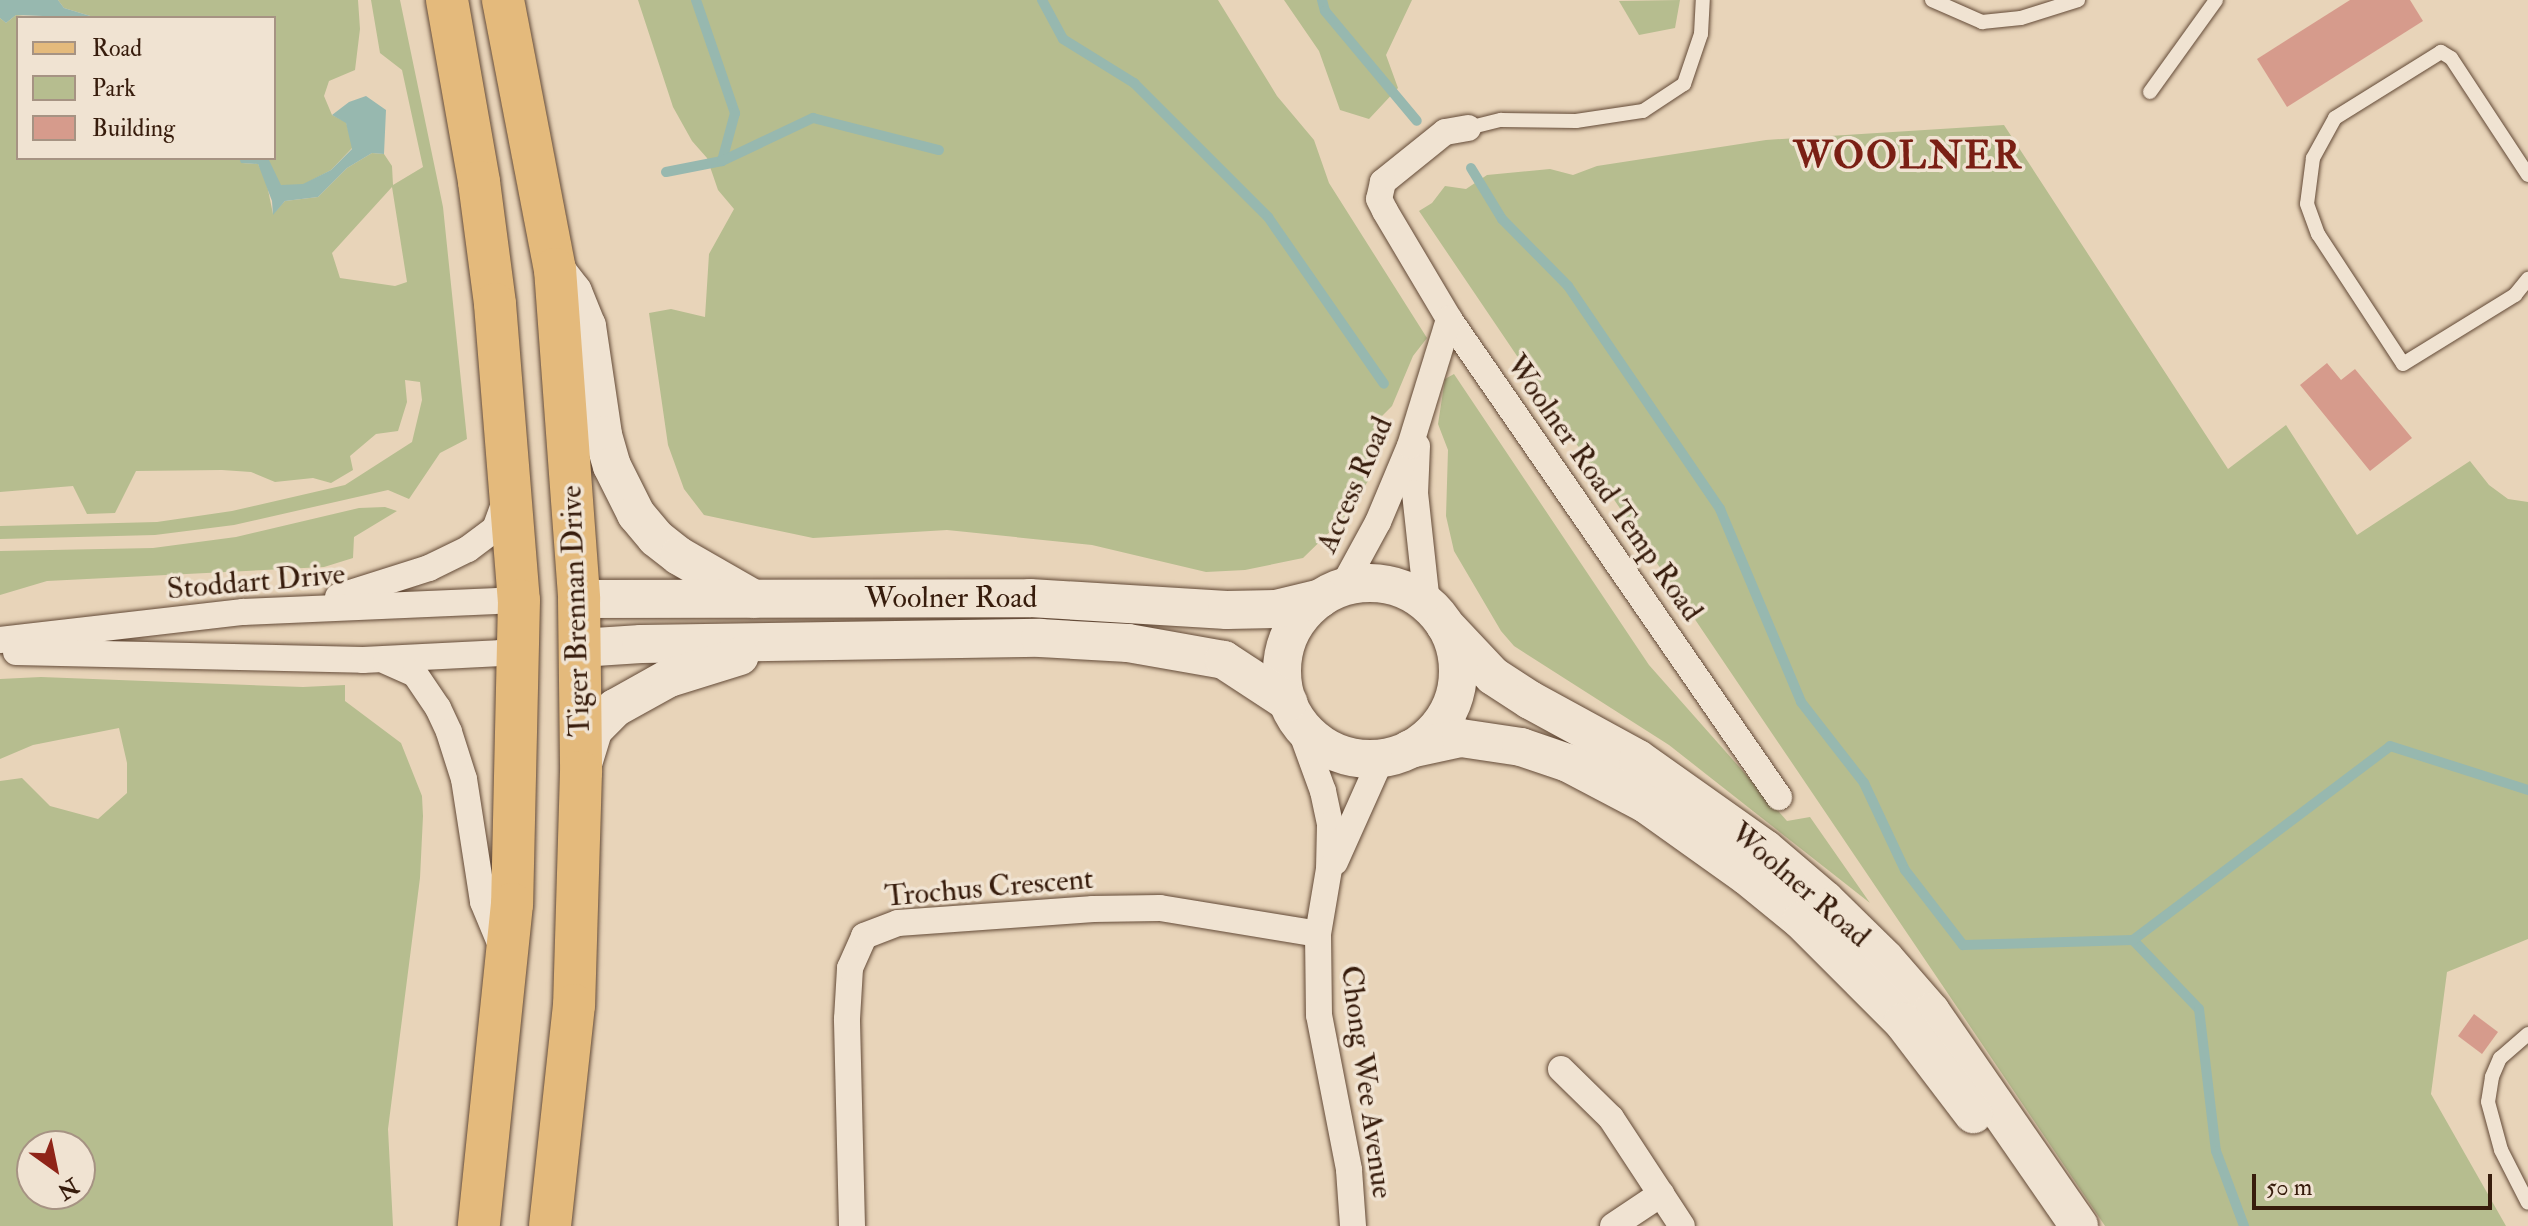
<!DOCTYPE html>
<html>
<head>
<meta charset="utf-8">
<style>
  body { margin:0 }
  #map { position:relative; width:2528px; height:1226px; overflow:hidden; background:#e8d4b9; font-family:"IM FELL Double Pica",serif }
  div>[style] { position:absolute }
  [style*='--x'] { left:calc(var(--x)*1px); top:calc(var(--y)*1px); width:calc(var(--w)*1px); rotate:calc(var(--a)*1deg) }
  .green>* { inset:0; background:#b6bd8f }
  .water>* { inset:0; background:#97b8af }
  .stream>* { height:10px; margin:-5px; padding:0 5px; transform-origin:5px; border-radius:5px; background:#97b8af }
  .building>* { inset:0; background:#d69b8c }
  .roads { filter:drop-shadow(0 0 2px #634a37) drop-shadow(0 0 2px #634a37) }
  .service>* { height:14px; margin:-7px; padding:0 7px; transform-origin:7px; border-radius:7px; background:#f0e3d2 }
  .minor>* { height:26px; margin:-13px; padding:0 13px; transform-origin:13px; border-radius:13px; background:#f0e3d2 }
  .secondary>* { height:38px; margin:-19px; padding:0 19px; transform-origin:19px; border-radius:19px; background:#f0e3d2 }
  .secondary>.ring { margin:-19px; padding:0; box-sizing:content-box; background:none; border:38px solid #f0e3d2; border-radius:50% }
  .primary>* { height:42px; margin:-21px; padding:0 21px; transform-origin:21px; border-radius:21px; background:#e4ba7c }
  span { translate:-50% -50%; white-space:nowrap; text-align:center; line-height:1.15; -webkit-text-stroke:7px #f0e3d2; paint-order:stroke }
  .street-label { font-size:30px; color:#371c0c }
  .district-label { font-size:38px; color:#7a1f14; font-weight:700; letter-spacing:2px }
  .legend { position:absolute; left:16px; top:16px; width:260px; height:144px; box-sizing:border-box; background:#f0e3d2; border:2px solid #a69383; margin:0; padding:10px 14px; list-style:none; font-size:24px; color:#371c0c }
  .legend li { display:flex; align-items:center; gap:16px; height:40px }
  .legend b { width:40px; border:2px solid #a69383 }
  .north { position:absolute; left:16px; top:1130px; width:80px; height:80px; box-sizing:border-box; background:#f0e3d2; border:2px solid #a69383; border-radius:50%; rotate:147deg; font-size:22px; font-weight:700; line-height:32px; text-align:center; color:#371c0c }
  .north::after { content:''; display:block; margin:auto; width:28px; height:36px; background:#8f2418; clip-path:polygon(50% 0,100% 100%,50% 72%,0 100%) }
  .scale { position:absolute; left:2252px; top:1174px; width:240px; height:36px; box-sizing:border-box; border:4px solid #371c0c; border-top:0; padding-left:10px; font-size:24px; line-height:28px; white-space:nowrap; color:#371c0c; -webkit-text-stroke:6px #f0e3d2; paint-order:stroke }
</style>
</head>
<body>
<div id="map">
  <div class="green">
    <div style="clip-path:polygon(58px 0,358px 0,360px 29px,355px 70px,329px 81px,324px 96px,332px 115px,346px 122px,353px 147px,331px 170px,303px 185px,280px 186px,267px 158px,274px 158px,274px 18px,97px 18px,64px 8px)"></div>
    <div style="clip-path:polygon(evenodd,371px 0,400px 0,443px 207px,467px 439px,440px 453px,409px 499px,388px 490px,234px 525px,155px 535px,0 539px,0 526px,157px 522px,232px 511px,345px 485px,412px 442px,422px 400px,420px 382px,405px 380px,407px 402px,398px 431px,376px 434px,350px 456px,353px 470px,331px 483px,313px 478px,275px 482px,251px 472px,222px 470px,136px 471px,115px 513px,87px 514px,73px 486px,0 492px,0 18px,6px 23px,16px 15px,38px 18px,18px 18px,18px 158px,239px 158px,242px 163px,258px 164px,266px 180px,273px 214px,285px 201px,318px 197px,347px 168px,372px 153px,384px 154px,392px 166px,393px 185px,423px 167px,402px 70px,380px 53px,371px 0,392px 187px,407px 282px,395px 286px,340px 278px,332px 253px,392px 187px)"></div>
    <div style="clip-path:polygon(638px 0,1218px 0,1277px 96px,1314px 140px,1329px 183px,1427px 338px,1413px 356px,1392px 406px,1380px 418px,1372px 475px,1343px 519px,1303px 558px,1245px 570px,1206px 572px,1092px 545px,947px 530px,813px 538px,704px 515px,684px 489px,668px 445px,649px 313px,671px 309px,705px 317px,709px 254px,734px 209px,718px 190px,707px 158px,692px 141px,673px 107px)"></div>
    <div style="clip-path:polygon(1284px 0,1412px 0,1386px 55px,1398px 88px,1369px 119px,1340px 110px,1319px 51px)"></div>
    <div style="clip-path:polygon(1680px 0,1675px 28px,1639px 35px,1619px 1px)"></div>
    <div style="clip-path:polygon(2004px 125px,2228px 469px,2286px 425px,2357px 535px,2470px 461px,2489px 485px,2508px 499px,2528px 502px,2528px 939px,2447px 972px,2431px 1094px,2506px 1226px,2105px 1226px,1419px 211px,1432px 203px,1445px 186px,1466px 189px,1487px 175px,1550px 169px,1573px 175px,1597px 166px,1766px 140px)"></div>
    <div style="clip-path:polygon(1454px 374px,1649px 665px,1787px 821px,1810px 817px,1870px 903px,1669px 745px,1514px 646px,1501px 631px,1454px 551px,1446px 516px,1448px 450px,1438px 424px,1445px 379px)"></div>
    <div style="clip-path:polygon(385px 507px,397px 511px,354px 537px,353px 558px,324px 567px,47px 581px,0 595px,0 551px,153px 548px,236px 537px,359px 508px)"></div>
    <div style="clip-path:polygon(evenodd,41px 677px,303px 687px,345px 685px,345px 701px,401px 743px,422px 796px,423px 816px,420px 878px,388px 1129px,393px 1226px,0 1226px,0 781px,22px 778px,50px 806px,98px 819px,127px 793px,127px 763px,119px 728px,33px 745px,0 759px,0 679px,41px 677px,32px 1146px,80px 1146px,80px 1194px,32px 1194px,32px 1146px)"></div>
  </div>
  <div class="water">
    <div style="clip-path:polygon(0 0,58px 0,64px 8px,97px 18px,16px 15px,6px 23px,0 18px)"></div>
    <div style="clip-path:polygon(366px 96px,386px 110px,384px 154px,372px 153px,347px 168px,318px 197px,285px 201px,273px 215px,272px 201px,258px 164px,241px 163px,239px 158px,268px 158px,281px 185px,303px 184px,331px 170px,352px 149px,346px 123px,332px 115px,349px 102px)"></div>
  </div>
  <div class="stream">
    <div style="--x:696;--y:0;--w:120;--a:71"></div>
    <div style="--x:735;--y:113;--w:50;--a:105.2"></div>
    <div style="--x:1042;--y:0;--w:44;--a:61.7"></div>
    <div style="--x:1063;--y:39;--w:84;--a:31.8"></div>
    <div style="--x:1134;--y:83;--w:190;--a:45"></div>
    <div style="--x:1268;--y:217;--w:203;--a:55.2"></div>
    <div style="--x:1322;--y:0;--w:11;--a:75"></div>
    <div style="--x:1325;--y:11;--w:143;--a:50.1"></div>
    <div style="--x:1471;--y:168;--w:60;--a:58.7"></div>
    <div style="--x:1502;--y:219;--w:94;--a:45.4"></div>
    <div style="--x:1568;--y:286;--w:270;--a:55.7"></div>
    <div style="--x:1720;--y:509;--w:209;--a:67.2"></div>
    <div style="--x:1801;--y:702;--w:103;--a:52.1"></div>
    <div style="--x:1864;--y:783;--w:96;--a:64.8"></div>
    <div style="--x:1905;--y:870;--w:95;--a:52.3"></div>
    <div style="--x:1963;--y:945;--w:170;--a:-1.7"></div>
    <div style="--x:2133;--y:940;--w:95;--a:46.3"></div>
    <div style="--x:2199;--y:1009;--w:143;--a:83.2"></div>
    <div style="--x:2216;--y:1151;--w:80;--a:69.5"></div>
    <div style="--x:666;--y:172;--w:57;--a:-11.1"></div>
    <div style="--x:722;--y:161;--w:101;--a:-25.3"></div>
    <div style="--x:813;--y:118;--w:130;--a:14.3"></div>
    <div style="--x:2133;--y:940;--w:322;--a:-37"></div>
    <div style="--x:2390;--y:746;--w:145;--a:17.7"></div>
  </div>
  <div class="building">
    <div style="clip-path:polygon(2350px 0,2410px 0,2423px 21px,2287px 107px,2257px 59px)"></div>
    <div style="clip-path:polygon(2327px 363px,2341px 380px,2355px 369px,2412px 438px,2370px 471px,2300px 385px)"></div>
    <div style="clip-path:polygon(2474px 1014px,2498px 1032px,2482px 1054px,2458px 1036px)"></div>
  </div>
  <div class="roads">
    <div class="service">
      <div style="--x:1932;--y:0;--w:55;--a:23.7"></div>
      <div style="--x:1982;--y:22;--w:39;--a:-6"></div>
      <div style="--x:2021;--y:18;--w:60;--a:-17.5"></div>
      <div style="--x:2150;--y:92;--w:113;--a:-54.3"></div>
      <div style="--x:1468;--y:128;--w:34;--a:-14"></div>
      <div style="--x:1501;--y:120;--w:75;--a:0.8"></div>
      <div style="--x:1576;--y:121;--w:68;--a:-8.5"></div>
      <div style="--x:1643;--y:111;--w:49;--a:-33.4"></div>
      <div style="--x:1684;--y:84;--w:53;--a:-71.2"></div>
      <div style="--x:1701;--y:34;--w:34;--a:-87"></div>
      <div style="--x:2528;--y:175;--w:140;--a:-123.3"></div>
      <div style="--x:2451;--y:58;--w:12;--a:-149"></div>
      <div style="--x:2441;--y:52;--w:125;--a:148.1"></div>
      <div style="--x:2335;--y:118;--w:46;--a:118.8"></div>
      <div style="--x:2313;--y:158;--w:46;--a:97.4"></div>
      <div style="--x:2307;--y:204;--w:32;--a:70"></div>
      <div style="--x:2318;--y:234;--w:155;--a:56.8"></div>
      <div style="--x:2403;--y:364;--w:132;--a:-31.6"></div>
      <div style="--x:2515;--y:295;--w:21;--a:-51"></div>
      <div style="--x:2528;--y:1034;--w:37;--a:139"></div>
      <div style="--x:2500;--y:1058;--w:21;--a:113"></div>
      <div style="--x:2492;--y:1077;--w:25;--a:99"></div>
      <div style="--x:2488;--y:1102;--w:50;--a:74.8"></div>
      <div style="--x:2501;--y:1150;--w:59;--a:63"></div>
    </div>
    <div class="minor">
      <div style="--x:1468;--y:128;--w:23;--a:170"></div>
      <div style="--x:1445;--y:132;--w:80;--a:141.1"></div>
      <div style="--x:1383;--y:182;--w:17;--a:103"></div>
      <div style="--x:1379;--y:199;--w:13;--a:63"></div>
      <div style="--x:1385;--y:211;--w:126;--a:59.3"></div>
      <div style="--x:1449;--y:319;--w:581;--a:55.38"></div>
      <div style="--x:1417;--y:446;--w:47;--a:92.4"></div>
      <div style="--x:1415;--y:493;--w:112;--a:83.8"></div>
      <div style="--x:1342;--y:588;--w:75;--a:-61.4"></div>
      <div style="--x:1378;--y:522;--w:82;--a:-67.2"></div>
      <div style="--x:1410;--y:446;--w:133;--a:-72.9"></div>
      <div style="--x:338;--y:597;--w:96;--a:-17.7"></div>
      <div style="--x:429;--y:568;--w:43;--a:-26"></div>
      <div style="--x:468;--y:549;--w:34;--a:-37"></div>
      <div style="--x:495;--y:529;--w:32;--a:-70"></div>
      <div style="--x:0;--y:640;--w:245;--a:-6.6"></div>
      <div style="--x:243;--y:612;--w:276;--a:-2.5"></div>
      <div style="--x:16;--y:652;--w:347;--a:1.3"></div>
      <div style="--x:363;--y:660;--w:157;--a:-2.9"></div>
      <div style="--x:386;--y:661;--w:32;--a:24"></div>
      <div style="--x:415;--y:674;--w:41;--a:55.9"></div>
      <div style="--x:438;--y:708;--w:26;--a:65"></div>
      <div style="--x:449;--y:732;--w:49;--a:72.3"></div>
      <div style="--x:464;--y:779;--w:124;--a:81.2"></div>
      <div style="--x:483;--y:902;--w:52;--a:67.4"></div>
      <div style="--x:1296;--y:717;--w:79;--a:70"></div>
      <div style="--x:1323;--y:791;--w:35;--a:78"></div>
      <div style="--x:1330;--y:825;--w:44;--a:91.3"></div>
      <div style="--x:1329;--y:869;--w:66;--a:99.6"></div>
      <div style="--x:1318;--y:934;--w:81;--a:89.3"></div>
      <div style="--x:1319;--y:1015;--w:158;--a:79"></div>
      <div style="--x:1349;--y:1170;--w:56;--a:85.9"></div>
      <div style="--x:1335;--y:862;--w:115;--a:-65.9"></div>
      <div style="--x:1561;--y:1069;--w:70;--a:44.4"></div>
      <div style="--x:1611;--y:1118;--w:129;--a:56.7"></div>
      <div style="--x:852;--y:1226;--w:207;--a:-91.4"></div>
      <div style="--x:847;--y:1019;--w:51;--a:-86.6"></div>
      <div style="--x:850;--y:968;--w:35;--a:-66"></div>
      <div style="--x:864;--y:936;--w:36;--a:-21"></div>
      <div style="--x:898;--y:923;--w:196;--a:-4.1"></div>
      <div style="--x:1093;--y:909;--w:67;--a:-0.9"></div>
      <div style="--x:1160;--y:908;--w:160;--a:9.3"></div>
      <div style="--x:1613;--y:1226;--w:58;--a:-33.7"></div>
    </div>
    <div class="secondary">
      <div style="--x:555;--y:269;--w:29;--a:52"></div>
      <div style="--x:573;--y:292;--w:37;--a:68"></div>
      <div style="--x:587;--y:326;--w:110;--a:81.6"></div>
      <div style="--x:603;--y:435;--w:32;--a:74"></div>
      <div style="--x:612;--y:466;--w:54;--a:63.4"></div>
      <div style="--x:636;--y:514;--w:31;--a:50"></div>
      <div style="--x:656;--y:538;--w:29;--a:38"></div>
      <div style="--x:679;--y:556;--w:86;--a:29.8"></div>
      <div class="ring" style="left:1282px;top:583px;width:138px;height:138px"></div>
      <div style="--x:579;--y:599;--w:451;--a:-0.1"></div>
      <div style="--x:1030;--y:598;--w:197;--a:3.5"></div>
      <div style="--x:1227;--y:610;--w:49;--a:-1.2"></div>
      <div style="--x:1276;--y:609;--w:46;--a:-13.7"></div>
      <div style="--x:1445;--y:625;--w:70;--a:46.7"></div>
      <div style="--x:1493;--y:676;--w:44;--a:33"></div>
      <div style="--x:1530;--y:700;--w:123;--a:28.6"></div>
      <div style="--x:1638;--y:759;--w:156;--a:35.3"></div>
      <div style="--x:1765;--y:849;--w:79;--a:40.4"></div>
      <div style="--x:1825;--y:900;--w:84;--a:44.5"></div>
      <div style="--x:1885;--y:959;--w:70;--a:49"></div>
      <div style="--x:1931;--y:1012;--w:260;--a:55.3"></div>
      <div style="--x:580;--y:648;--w:61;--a:-3.8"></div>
      <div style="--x:641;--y:644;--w:399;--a:-0.9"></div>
      <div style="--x:1040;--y:638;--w:88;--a:3.3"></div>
      <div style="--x:1128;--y:643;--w:97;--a:10"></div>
      <div style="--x:1224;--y:660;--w:77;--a:33.3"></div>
      <div style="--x:1410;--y:749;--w:52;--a:-12.2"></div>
      <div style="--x:1461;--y:738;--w:61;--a:8.5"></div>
      <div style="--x:1521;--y:747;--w:50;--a:18.8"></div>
      <div style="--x:1568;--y:763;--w:88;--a:27.7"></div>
      <div style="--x:1646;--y:804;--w:124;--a:35.5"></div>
      <div style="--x:1747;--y:876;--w:70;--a:39.2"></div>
      <div style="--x:1801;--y:920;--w:144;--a:45"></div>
      <div style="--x:1903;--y:1022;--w:116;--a:52.7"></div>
      <div style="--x:582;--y:767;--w:39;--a:-73"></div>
      <div style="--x:593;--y:730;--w:31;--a:-45"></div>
      <div style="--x:615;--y:708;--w:62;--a:-29.1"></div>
      <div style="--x:669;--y:678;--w:74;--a:-17.2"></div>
    </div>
    <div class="primary">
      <div style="--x:447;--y:0;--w:185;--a:80"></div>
      <div style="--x:479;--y:182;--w:123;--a:82.5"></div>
      <div style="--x:495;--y:304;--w:297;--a:85.4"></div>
      <div style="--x:519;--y:600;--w:304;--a:91.3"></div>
      <div style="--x:512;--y:904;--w:324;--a:95.9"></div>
      <div style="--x:503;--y:0;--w:274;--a:79.1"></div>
      <div style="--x:555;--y:269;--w:331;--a:85.8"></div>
      <div style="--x:579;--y:599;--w:173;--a:89.3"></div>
      <div style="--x:581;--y:772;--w:233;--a:91.7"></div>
      <div style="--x:574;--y:1005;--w:222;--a:96.2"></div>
    </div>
  </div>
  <div class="street-label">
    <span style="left:1355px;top:485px;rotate:-66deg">Access Road</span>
    <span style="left:1604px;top:488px;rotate:55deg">Woolner Road Temp Road</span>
    <span style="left:256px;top:582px;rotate:-5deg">Stoddart Drive</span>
    <span style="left:951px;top:598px">Woolner Road</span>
    <span style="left:576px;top:611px;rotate:-92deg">Tiger Brennan Drive</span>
    <span style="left:1800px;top:885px;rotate:41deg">Woolner Road</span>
    <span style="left:989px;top:888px;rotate:-5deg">Trochus Crescent</span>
    <span style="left:1366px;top:1082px;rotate:82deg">Chong Wee Avenue</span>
  </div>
  <div class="district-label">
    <span style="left:1908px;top:157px">WOOLNER</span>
  </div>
  <ul class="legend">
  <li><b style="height:10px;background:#e4ba7c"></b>Road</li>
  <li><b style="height:22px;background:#b6bd8f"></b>Park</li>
  <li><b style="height:22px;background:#d69b8c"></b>Building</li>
  </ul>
  <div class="north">N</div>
  <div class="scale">50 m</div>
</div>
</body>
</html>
